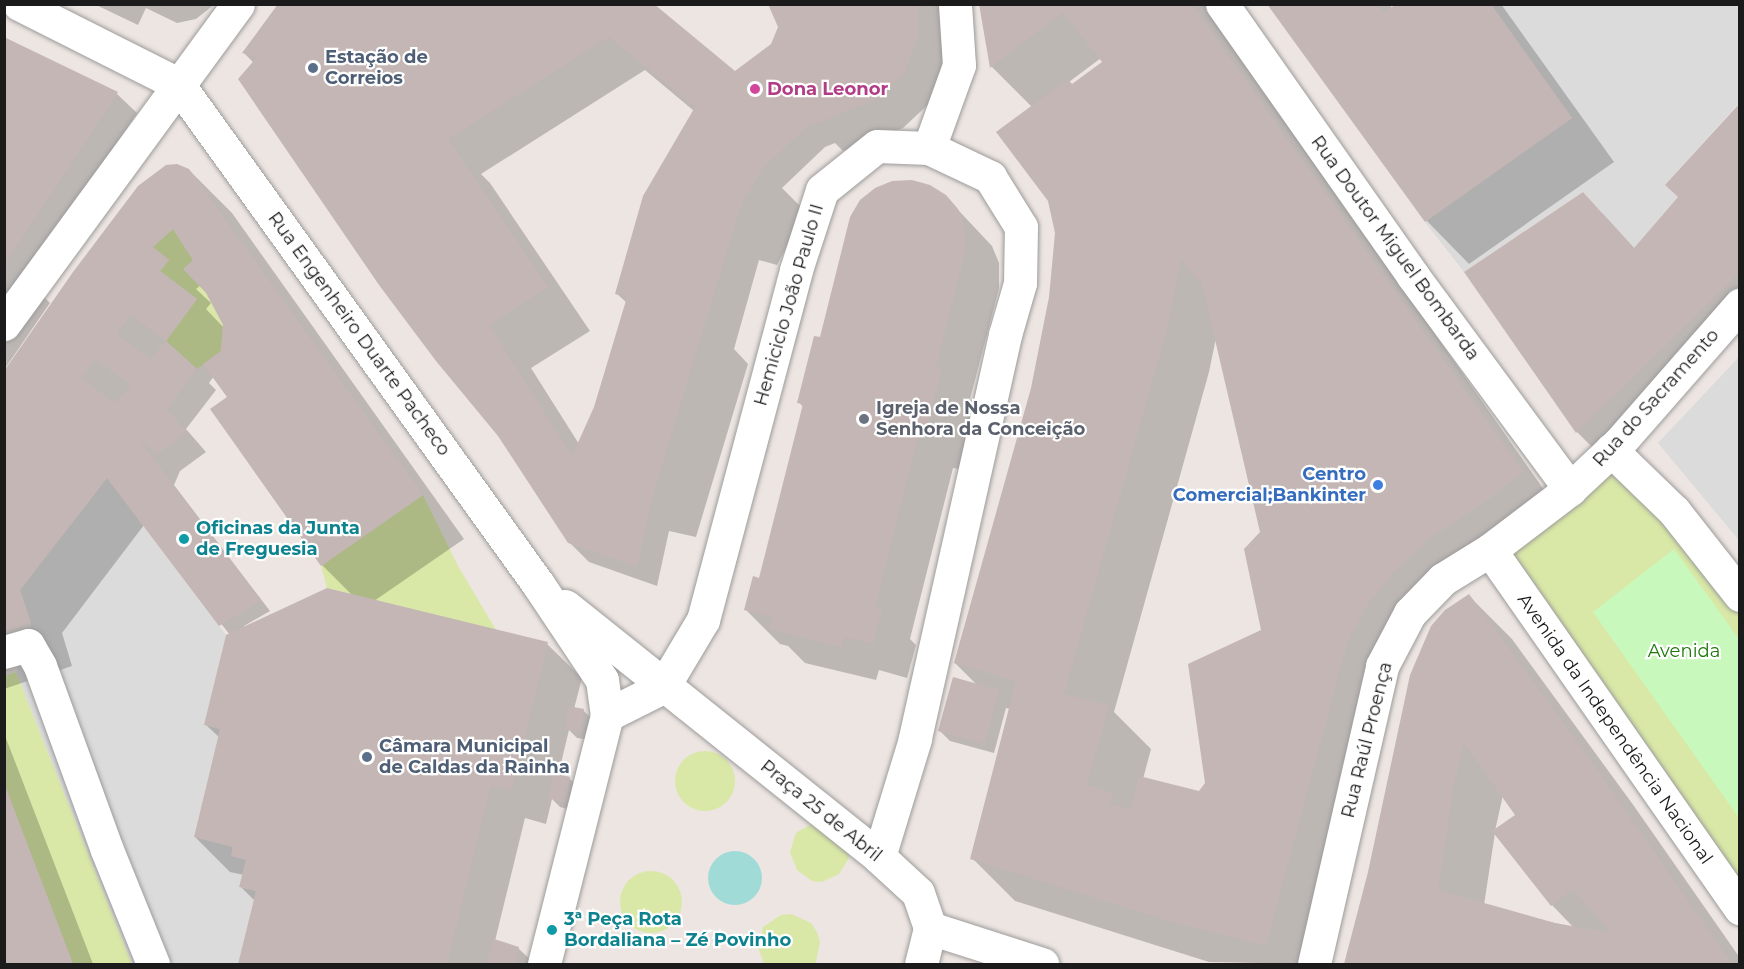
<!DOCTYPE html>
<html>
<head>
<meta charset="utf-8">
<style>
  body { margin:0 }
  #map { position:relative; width:1744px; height:969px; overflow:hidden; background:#ede5e1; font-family:Montserrat,sans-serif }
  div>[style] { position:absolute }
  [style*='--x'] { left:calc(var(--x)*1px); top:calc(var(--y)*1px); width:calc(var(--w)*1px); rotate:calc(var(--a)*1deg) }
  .grass>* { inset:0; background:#d9e8a6 }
  .round { border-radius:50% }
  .park>* { inset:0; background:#c8f8bc }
  .parking>* { inset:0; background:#dbdbdb }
  .water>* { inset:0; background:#a1dbd8 }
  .shadow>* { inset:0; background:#0003 }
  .building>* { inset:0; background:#c4b6b4 }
  .roads { filter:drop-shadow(0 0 2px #9c9c9c) drop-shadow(0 0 2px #9c9c9c) }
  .minor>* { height:33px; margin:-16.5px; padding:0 16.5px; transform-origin:16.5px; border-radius:16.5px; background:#fff }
  .dots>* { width:16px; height:16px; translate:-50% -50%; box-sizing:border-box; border:3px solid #fff; border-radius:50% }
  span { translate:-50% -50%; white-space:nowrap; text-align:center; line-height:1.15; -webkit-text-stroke:4.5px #fff; paint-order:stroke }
  .service-label { font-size:18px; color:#4e5e75; font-weight:700 }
  .left { translate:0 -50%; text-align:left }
  .hotel-label { font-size:18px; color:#b23c85; font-weight:700 }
  .street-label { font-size:18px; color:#1b1b1b }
  .worship-label { font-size:18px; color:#5b616d; font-weight:700 }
  .shop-label { font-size:18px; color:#366cbe; font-weight:700 }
  .right { translate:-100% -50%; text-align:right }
  .culture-label { font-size:18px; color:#0d838f; font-weight:700 }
  .park-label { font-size:18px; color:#21770c }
  .frame { position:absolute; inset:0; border:6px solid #1b1b1b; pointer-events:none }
</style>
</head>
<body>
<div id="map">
  <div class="grass">
    <div style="clip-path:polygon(173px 229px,193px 260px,184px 269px,206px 293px,223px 325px,221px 351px,197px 369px,166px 341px,197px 299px,160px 271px,169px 260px,153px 247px)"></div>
    <div style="clip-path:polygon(1611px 450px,1739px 595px,1739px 908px,1490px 550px)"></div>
    <div style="clip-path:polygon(423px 495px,458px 566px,496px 630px,327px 588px,321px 566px)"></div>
    <div style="clip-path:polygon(16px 672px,132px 964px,73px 964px,5px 786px,5px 676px)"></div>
    <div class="round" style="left:675px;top:751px;width:60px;height:60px"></div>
    <div style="clip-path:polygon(813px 823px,849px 848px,849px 858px,839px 874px,822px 882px,812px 881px,797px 870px,790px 852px,796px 833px)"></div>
    <div class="round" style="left:620px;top:871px;width:62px;height:62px"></div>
    <div style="clip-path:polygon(791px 914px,811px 923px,817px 932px,820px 942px,816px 962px,814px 964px,764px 964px,758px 947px,763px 927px,781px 915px)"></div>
  </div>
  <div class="park">
    <div style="clip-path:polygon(1674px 549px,1739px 639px,1739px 818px,1593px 612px)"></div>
  </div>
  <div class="parking">
    <div style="clip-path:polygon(1491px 5px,1739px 5px,1739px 103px,1665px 185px,1678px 197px,1634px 248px,1583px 192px,1464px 272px,1425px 222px,1572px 118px)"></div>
    <div style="clip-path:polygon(1739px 357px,1740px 537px,1738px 539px,1658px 443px)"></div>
    <div style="clip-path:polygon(107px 478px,226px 635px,205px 725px,220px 729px,194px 837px,233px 847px,231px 856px,246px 860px,239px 887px,256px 891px,238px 964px,132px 964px,16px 672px,28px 645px,31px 623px,20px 590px)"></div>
  </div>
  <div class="water">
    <div class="round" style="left:708px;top:851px;width:54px;height:54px"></div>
  </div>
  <div class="shadow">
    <div style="clip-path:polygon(94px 4px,215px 4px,196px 19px,177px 23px,146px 8px,138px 25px)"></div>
    <div style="clip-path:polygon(evenodd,652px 4px,734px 72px,773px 45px,780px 27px,770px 4px,956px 4px,934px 99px,903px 128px,843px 151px,835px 143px,825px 147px,782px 188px,805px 211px,777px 265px,759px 260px,734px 349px,748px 364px,696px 537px,669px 531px,657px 586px,589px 562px,569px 542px,254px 63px,244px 53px,652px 4px,645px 70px,694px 111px,616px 293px,627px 303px,596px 407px,579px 444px,531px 368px,590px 331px,490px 183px,481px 174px,645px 70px)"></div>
    <div style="clip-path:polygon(evenodd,980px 4px,1204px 4px,1556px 507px,1466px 571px,1404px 636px,1314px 964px,1209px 962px,1015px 901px,972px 858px,1010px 709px,1006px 708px,994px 753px,950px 741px,940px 731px,977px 685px,955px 663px,1033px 388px,1050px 298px,1057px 233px,1032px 107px,992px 67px,980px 4px,1101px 58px,1105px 62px,1073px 86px,1069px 82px,1101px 58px,980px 4px,1216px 338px,1261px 533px,1263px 631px,1207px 783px,1200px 793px,1143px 779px,1151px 749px,1114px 712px,1209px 372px,1216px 338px)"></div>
    <div style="clip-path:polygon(1270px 4px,1389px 4px,1393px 9px,1399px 4px,1501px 4px,1614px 162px,1469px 264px,1427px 221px)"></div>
    <div style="clip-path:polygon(4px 38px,117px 94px,137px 113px,94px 177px,42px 295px,50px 303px,4px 370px)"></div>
    <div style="clip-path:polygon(1740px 105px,1740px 327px,1605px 460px,1577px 432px,1533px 367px,1603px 214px,1635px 249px,1679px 197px)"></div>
    <div style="clip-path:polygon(evenodd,189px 170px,232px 213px,464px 539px,374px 601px,547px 644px,582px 678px,574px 709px,583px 710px,593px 720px,590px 740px,577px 738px,569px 730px,558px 776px,570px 779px,580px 789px,574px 811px,560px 807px,552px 799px,546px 824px,525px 818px,495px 941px,518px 948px,535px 964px,240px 964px,255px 901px,241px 887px,244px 875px,230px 872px,195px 837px,220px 738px,206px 725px,230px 635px,144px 525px,62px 633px,72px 666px,4px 689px,4px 376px,189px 170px,201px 285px,208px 292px,227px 331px,206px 309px,211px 303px,196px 289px,201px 285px,189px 170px,214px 376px,229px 398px,322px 565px,353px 596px,245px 628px,244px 626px,270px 611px,174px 485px,180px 471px,206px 452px,186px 429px,216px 390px,209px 383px,214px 376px)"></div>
    <div style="clip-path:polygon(945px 196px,992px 246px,999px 263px,999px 288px,970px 399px,976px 404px,960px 469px,953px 468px,910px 639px,916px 645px,907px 678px,879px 670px,876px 680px,805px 663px,788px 646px,780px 644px,746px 610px,760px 579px,803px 407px,799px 402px,821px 339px)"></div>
    <div style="clip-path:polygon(evenodd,1469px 596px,1512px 639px,1634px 806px,1740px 958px,1740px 964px,1346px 964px,1369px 872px,1469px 596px,1503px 795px,1517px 815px,1495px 831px,1503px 795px,1469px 596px,1495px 833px,1552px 905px,1574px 928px,1484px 905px,1495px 833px)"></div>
    <div style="clip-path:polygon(4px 733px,93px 964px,4px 964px)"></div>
  </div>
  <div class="building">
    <div style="clip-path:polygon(evenodd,278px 4px,654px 4px,735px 71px,771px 44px,778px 27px,768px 4px,918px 4px,918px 36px,905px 72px,875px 100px,805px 128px,763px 168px,741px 205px,653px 495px,637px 567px,568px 543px,498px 436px,436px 361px,379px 285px,238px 79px,257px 57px,242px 53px,278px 4px,609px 37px,695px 107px,643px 196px,615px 294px,627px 297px,594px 407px,572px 456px,489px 325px,548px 287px,448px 139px,609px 37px)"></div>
    <div style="clip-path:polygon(evenodd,979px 4px,1192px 4px,1523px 472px,1492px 497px,1431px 537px,1394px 572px,1369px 602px,1348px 640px,1266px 946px,1166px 920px,970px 859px,1016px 681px,954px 663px,1031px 388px,1049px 297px,1055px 233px,1048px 201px,996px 132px,1068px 79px,1072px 84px,1102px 62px,1063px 12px,990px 68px,979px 4px,1181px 259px,1202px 284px,1260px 532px,1244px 549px,1261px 630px,1188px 664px,1205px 783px,1199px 791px,1139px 776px,1130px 809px,1110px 804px,1113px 793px,1087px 785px,1109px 705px,1064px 694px,1167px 329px,1181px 259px)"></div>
    <div style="clip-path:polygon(1267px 4px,1378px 4px,1384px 13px,1396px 4px,1491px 4px,1572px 118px,1425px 222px)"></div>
    <div style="clip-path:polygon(4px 37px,118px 92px,4px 265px)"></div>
    <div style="clip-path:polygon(1740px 103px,1740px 272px,1576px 433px,1464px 272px,1583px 192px,1634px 248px,1678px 197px,1665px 185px)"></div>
    <div style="clip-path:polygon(evenodd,177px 164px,189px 169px,423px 495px,321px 566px,210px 409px,227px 397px,203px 364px,221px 351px,223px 325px,206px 293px,183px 269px,193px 260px,173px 229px,153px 247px,169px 260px,160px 271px,197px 299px,166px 341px,197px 369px,167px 409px,187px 432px,157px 454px,137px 437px,261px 601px,219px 626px,107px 478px,20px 590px,31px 623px,4px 632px,4px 371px,73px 272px,138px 186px,166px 165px,177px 164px,131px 315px,166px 341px,150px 359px,116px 334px,131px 315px,177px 164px,95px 359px,131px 385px,115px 403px,81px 378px,95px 359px)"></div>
    <div style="clip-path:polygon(912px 180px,930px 185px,946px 195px,958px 209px,965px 227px,965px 252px,936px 367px,942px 368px,925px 435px,919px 434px,875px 607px,882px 609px,873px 644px,844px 637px,842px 647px,769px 629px,772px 617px,744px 610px,753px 576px,759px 578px,803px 404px,797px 403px,814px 336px,820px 337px,850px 217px,860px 200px,875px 188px,892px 181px)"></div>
    <div style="clip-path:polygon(327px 588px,548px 642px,512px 790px,491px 785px,447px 964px,238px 964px,256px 891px,239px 887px,246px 860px,231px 856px,233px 847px,194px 837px,220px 729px,204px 725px,226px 635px)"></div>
    <div style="clip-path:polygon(evenodd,1469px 594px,1591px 761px,1732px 964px,1344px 964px,1368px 872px,1410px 675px,1431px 626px,1445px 610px,1469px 594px,1464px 743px,1515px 815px,1492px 831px,1551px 906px,1573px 889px,1611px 933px,1555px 923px,1438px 890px,1454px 784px,1464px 743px)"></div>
    <div style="clip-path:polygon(953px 677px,999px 690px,984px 744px,938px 731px)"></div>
    <div style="clip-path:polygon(568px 706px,584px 709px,580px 731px,565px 729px)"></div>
    <div style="clip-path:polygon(554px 773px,570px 777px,565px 802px,548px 798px)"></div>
    <div style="clip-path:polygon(4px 786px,5px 786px,73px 964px,4px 964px)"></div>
    <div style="clip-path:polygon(494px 939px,519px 947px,514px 964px,486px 964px)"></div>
  </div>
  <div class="roads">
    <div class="minor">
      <div style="--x:19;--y:4;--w:178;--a:26.7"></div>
      <div style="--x:178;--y:84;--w:616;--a:54.25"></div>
      <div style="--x:538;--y:584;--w:115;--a:56.3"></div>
      <div style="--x:602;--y:680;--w:35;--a:82"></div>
      <div style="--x:607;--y:715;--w:257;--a:104.2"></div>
      <div style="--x:1222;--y:4;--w:332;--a:54.9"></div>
      <div style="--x:1413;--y:276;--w:265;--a:53.6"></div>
      <div style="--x:929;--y:148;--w:88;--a:-70.1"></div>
      <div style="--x:959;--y:65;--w:61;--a:-93.8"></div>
      <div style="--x:4;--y:324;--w:396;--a:-53.8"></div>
      <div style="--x:1611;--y:450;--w:88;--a:44.1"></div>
      <div style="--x:1674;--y:511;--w:107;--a:51.8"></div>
      <div style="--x:1490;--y:550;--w:437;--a:55.1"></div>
      <div style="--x:565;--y:606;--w:402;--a:38.6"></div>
      <div style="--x:879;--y:857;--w:53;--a:42.7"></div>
      <div style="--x:918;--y:893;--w:37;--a:71"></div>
      <div style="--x:930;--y:928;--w:37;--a:104"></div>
      <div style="--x:4;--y:652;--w:25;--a:-16"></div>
      <div style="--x:28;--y:645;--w:24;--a:60"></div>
      <div style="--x:40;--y:666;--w:196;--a:70"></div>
      <div style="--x:107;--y:850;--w:123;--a:68"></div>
      <div style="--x:607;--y:715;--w:63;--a:-26.6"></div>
      <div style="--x:663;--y:687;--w:78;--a:-59.2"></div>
      <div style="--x:703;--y:620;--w:362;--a:-75.1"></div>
      <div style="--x:796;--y:270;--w:84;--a:-72"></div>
      <div style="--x:822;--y:190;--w:70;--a:-38.7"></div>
      <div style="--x:877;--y:146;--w:52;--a:2.2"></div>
      <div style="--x:929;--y:148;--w:68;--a:25.4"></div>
      <div style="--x:990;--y:177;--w:59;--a:58.2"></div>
      <div style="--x:1021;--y:227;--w:56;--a:91"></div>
      <div style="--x:1020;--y:283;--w:54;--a:106.1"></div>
      <div style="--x:1005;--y:335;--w:414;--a:102.6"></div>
      <div style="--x:915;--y:739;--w:123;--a:107"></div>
      <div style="--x:930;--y:928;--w:118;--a:17.8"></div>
      <div style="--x:1314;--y:964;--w:306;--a:-77.1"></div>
      <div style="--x:1382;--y:666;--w:60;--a:-62.2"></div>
      <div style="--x:1410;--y:613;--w:47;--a:-45.9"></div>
      <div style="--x:1443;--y:579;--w:55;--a:-31.7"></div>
      <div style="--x:1490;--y:550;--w:101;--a:-37.3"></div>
      <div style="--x:1570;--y:489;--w:67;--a:-43.2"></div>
      <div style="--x:1619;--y:443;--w:184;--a:-48.8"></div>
    </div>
  </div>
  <div class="dots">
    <div style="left:313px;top:68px;background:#5c6f8a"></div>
    <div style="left:755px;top:89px;background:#d1479c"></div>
    <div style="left:864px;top:419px;background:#6b7280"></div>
    <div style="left:1378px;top:485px;background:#3f7fe0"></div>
    <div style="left:184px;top:539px;background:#0f9aa8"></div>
    <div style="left:367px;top:757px;background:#5c6f8a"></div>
    <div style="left:552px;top:930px;background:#0f9aa8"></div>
  </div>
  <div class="service-label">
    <span class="left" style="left:325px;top:68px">Estação de<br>Correios</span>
    <span class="left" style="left:379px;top:757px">Câmara Municipal<br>de Caldas da Rainha</span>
  </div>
  <div class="hotel-label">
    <span class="left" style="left:767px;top:89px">Dona Leonor</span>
  </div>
  <div class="street-label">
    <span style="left:1395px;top:248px;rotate:54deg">Rua Doutor Miguel Bombarda</span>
    <span style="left:789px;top:305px;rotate:-74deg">Hemiciclo João Paulo II</span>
    <span style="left:359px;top:334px;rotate:54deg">Rua Engenheiro Duarte Pacheco</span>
    <span style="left:1656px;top:398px;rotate:-48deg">Rua do Sacramento</span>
    <span style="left:1615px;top:729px;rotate:55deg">Avenida da Independência Nacional</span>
    <span style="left:1367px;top:740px;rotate:-76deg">Rua Raúl Proença</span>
    <span style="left:821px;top:811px;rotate:39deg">Praça 25 de Abril</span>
  </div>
  <div class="worship-label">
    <span class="left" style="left:876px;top:419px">Igreja de Nossa<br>Senhora da Conceição</span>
  </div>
  <div class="shop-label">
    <span class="right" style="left:1366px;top:485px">Centro<br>Comercial;Bankinter</span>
  </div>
  <div class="culture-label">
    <span class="left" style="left:196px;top:539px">Oficinas da Junta<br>de Freguesia</span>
    <span class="left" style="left:564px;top:930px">3ª Peça Rota<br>Bordaliana – Zé Povinho</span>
  </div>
  <div class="park-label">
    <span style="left:1684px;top:651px">Avenida</span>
  </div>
  <div class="frame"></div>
</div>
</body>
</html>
